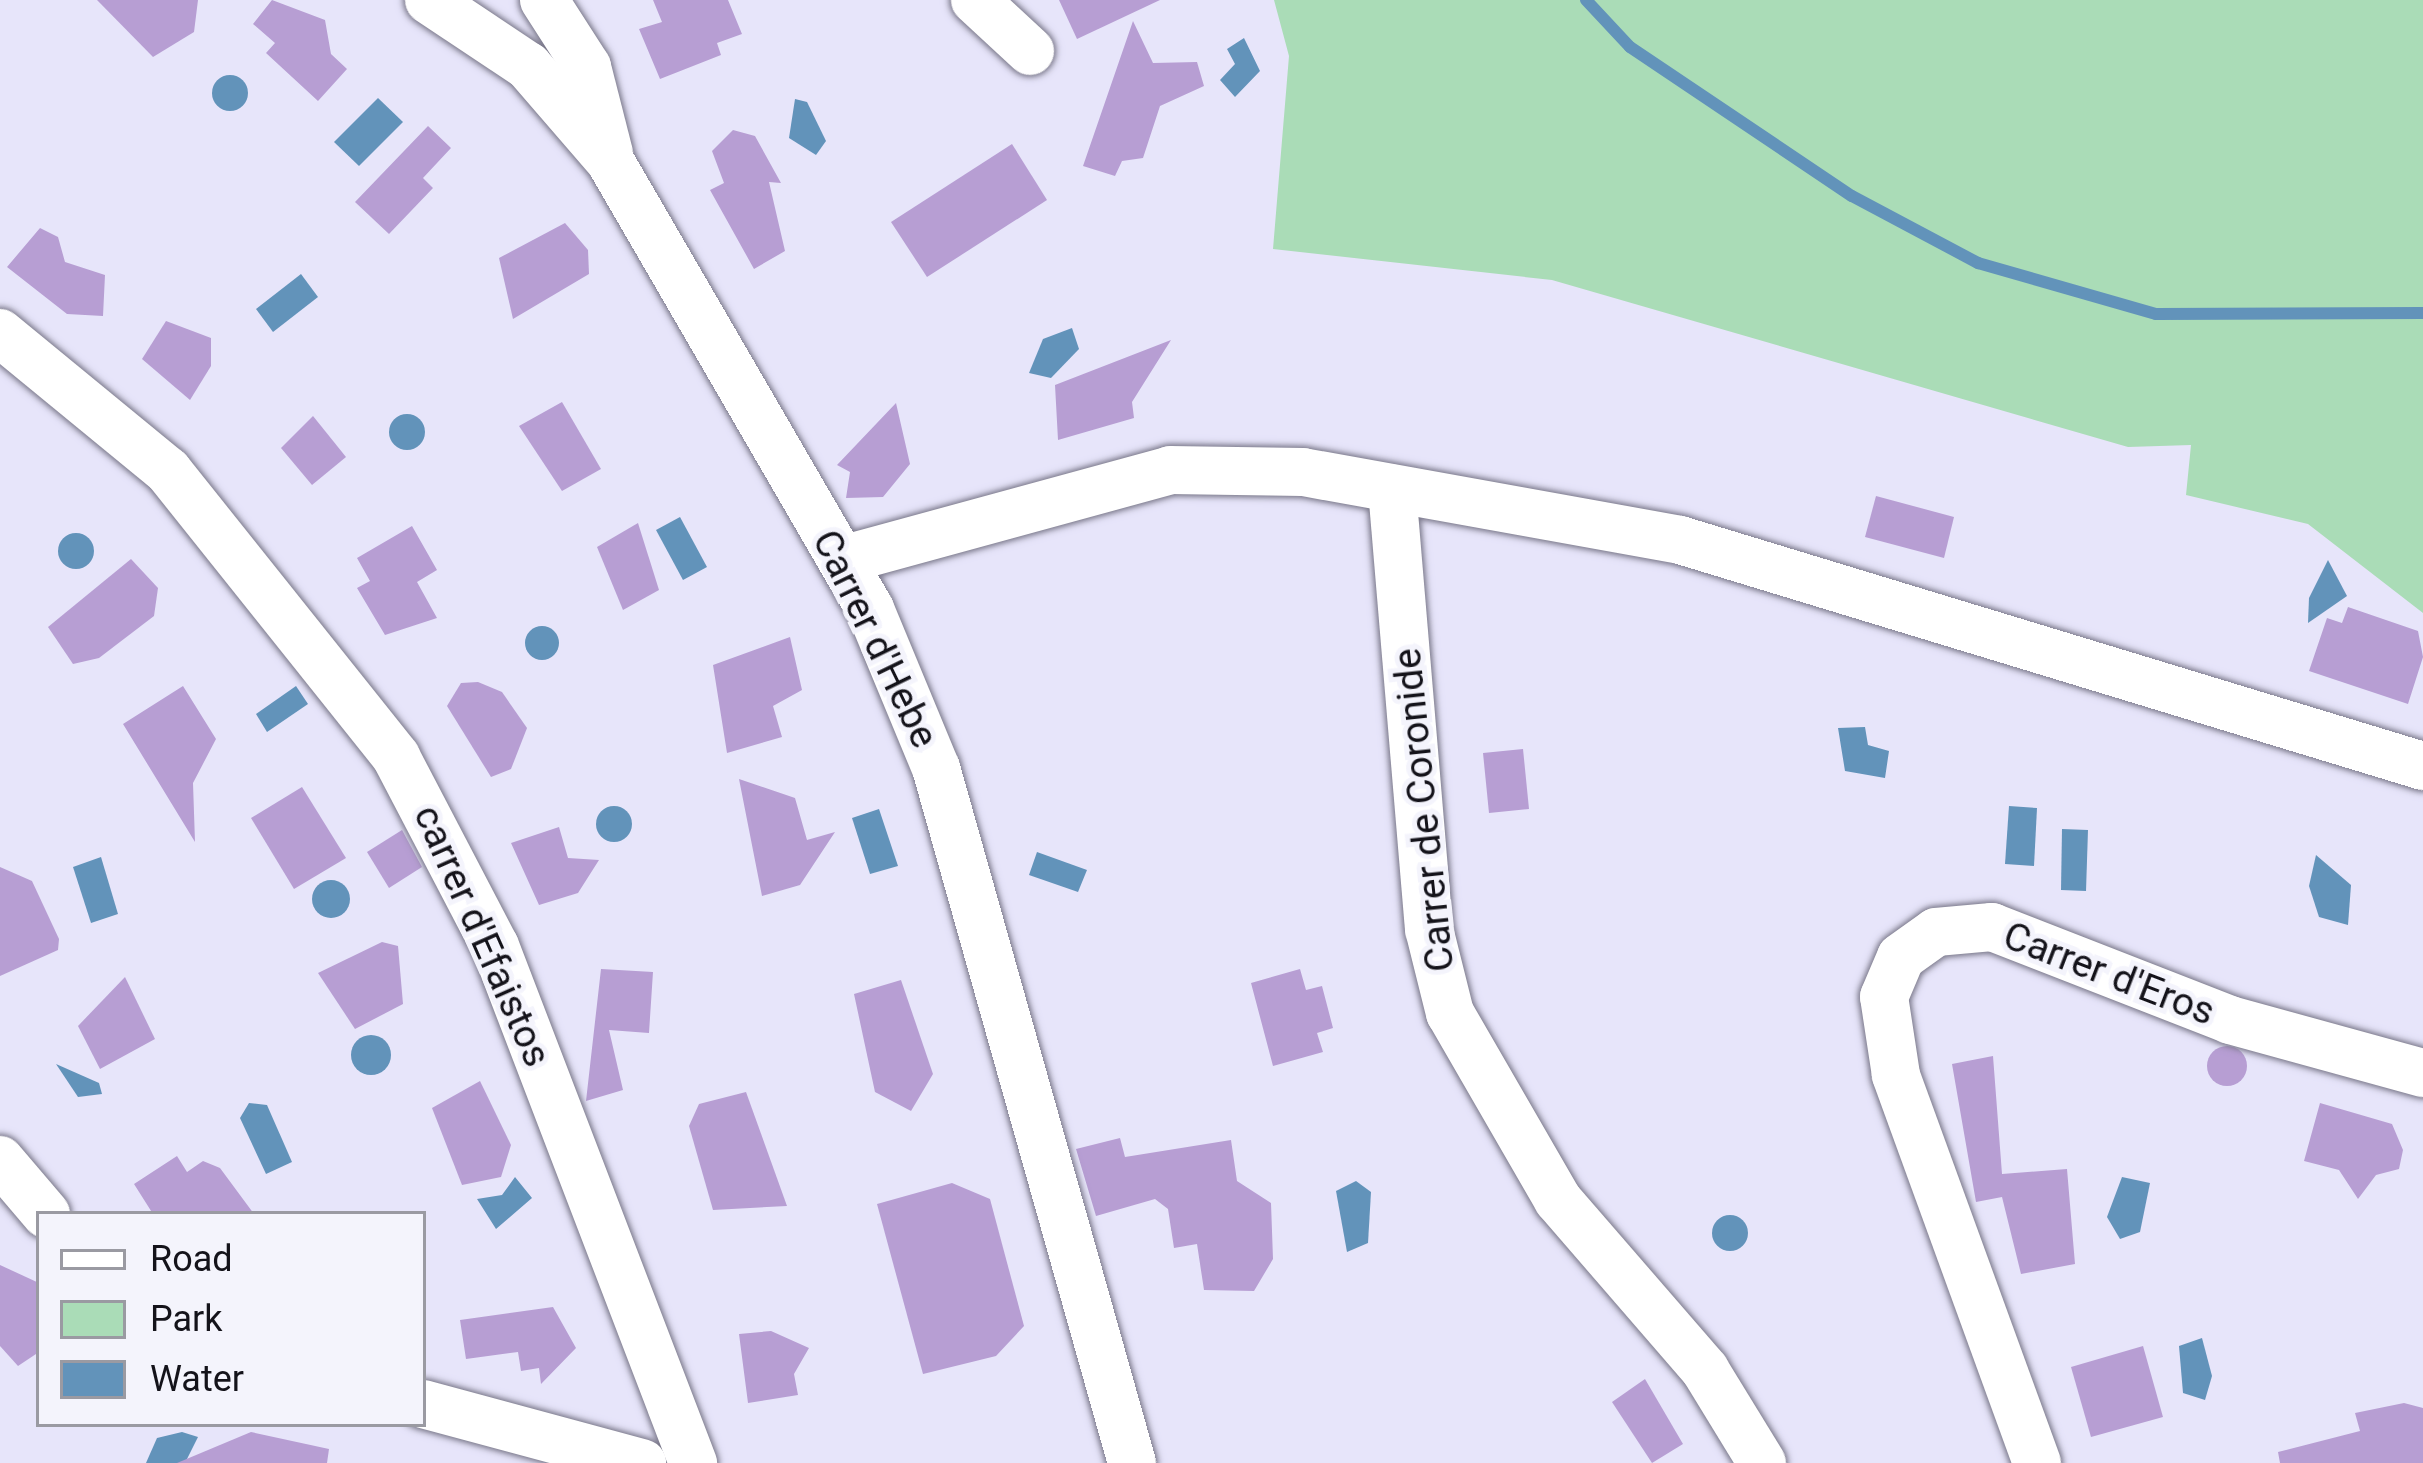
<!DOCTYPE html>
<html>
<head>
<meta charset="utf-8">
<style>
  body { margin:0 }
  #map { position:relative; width:2423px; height:1463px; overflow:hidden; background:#e7e5fa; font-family:Roboto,sans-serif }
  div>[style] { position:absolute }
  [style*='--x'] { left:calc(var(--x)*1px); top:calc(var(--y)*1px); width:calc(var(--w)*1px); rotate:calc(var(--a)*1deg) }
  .green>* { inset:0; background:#aadcb7 }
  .water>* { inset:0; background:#6293ba }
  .round { border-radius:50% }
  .stream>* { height:12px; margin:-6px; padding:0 6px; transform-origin:6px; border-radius:6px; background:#6293ba }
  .building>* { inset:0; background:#b79ed3 }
  .roads { filter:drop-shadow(0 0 3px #797789) drop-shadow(0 0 3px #797789) }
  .minor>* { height:48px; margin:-24px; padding:0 24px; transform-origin:24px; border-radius:24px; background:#fff }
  span { translate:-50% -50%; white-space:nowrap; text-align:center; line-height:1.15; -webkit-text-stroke:10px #f4f4fc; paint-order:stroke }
  .street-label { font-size:39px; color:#14131a }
  .legend { position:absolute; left:36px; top:1211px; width:390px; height:216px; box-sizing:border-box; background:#f4f4fc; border:3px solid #9a9aa2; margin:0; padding:15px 21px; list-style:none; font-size:36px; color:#14131a }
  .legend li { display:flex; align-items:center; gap:24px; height:60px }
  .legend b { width:60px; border:3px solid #9a9aa2 }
</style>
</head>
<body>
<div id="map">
  <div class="green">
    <div style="clip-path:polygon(1274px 0,2423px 0,2423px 613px,2308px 524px,2186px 495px,2191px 445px,2128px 447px,1552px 280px,1273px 249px,1289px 56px)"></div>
  </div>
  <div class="water">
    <div style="clip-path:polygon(1244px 38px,1260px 71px,1235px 97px,1220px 80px,1235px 64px,1227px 49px)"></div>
    <div class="round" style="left:212px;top:75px;width:36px;height:36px"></div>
    <div style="clip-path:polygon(378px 98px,403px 122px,359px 166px,334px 142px)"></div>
    <div style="clip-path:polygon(795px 99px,807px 102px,826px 141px,816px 155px,789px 138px)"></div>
    <div style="clip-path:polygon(301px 274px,318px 297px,273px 332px,256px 309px)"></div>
    <div style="clip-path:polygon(1072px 328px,1079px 349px,1051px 378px,1029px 373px,1043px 339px)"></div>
    <div class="round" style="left:389px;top:414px;width:36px;height:36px"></div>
    <div style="clip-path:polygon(680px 517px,707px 567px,683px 580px,656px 530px)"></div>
    <div class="round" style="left:58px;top:533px;width:36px;height:36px"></div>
    <div style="clip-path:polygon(2328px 560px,2347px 596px,2308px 623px,2309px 598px)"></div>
    <div class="round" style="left:525px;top:626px;width:34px;height:34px"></div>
    <div style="clip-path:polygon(296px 686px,308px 704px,267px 732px,256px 714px)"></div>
    <div style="clip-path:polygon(1865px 727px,1868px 745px,1889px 751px,1885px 778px,1845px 771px,1838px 728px)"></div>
    <div style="clip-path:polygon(2009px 806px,2037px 808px,2034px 866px,2005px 864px)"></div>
    <div class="round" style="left:596px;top:806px;width:36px;height:36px"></div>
    <div style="clip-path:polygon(879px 809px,898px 866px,870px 874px,852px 818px)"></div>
    <div style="clip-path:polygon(2062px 829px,2088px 830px,2086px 891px,2061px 890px)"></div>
    <div style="clip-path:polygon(1037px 852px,1087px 870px,1078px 892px,1029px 875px)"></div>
    <div style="clip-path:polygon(2316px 855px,2351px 885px,2348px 925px,2319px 917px,2309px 886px)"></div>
    <div style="clip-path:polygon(101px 857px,118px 914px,91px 923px,73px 867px)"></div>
    <div class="round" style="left:312px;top:880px;width:38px;height:38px"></div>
    <div class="round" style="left:351px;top:1035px;width:40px;height:40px"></div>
    <div style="clip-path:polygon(56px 1064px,99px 1083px,102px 1094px,78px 1097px)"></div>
    <div style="clip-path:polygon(249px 1103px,267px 1105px,292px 1162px,266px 1174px,240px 1118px)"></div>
    <div style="clip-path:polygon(515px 1177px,532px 1198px,496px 1229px,477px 1199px,502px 1195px)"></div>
    <div style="clip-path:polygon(2122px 1177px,2150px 1183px,2140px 1232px,2120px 1239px,2107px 1217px)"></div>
    <div style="clip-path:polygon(1356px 1181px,1371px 1192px,1368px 1243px,1347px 1252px,1336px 1191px)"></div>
    <div class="round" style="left:1712px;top:1215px;width:36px;height:36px"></div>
    <div style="clip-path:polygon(2202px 1338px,2212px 1376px,2205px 1400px,2183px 1393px,2179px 1346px)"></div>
    <div style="clip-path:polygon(182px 1432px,198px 1437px,185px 1463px,146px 1463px,157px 1438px)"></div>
  </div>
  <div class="stream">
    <div style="--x:1586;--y:0;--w:64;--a:46.9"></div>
    <div style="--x:1630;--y:47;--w:267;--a:33.9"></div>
    <div style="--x:1852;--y:196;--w:143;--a:28"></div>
    <div style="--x:1978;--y:263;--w:185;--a:16"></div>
    <div style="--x:2156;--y:314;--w:267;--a:-0.2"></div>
  </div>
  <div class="building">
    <div style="clip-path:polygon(97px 0,198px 0,194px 32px,153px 57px)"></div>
    <div style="clip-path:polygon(272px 0,325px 20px,331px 54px,347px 69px,318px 101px,266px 53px,275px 43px,253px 24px)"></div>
    <div style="clip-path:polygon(653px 0,728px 0,742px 34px,717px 43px,721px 55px,660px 79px,639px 29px,662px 22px)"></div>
    <div style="clip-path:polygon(1059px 0,1160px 0,1077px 39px)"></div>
    <div style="clip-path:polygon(1133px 21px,1153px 63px,1197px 62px,1204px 86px,1160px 106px,1143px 158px,1122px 161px,1115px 176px,1083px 166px)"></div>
    <div style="clip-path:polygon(428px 126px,451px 148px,423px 178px,433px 188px,389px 234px,355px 202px)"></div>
    <div style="clip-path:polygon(733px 130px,755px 136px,781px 183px,769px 182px,785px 251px,754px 269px,710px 190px,724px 183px,712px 151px)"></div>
    <div style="clip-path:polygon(1012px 144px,1047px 200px,927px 277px,891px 222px)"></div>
    <div style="clip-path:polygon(565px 223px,588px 250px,589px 274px,513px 319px,499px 258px)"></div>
    <div style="clip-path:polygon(40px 228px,58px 237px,65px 262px,105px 275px,103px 316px,67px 314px,7px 267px)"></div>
    <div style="clip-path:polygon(166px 321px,211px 338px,211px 366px,190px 400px,142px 359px)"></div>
    <div style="clip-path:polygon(1171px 340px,1132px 402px,1134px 418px,1058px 440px,1055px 385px)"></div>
    <div style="clip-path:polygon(562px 402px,601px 469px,562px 491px,519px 426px)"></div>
    <div style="clip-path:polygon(896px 403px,910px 464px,883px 497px,846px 498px,850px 472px,837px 465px)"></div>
    <div style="clip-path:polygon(313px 416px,346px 457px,312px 485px,281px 448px)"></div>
    <div style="clip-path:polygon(1876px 496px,1954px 517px,1944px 558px,1865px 537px)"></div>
    <div style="clip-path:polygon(638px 523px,659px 590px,623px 610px,597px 547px)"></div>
    <div style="clip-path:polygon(412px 526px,437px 570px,417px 582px,437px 618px,385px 635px,357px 588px,370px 581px,357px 558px)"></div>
    <div style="clip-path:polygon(131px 559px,158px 588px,154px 616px,99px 658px,73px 664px,48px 627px)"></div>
    <div style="clip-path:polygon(2348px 607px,2418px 631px,2423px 657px,2408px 704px,2309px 671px,2327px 618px,2342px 623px)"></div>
    <div style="clip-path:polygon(790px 637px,802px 690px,773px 706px,782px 737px,727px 753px,713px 665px)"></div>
    <div style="clip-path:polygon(478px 682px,502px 692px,527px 728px,511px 769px,491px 777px,447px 706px,461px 683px)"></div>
    <div style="clip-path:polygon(183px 686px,216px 739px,193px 783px,195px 842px,123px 724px)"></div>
    <div style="clip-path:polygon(1523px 749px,1529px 809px,1489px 813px,1483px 753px)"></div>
    <div style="clip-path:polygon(739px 779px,795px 798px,807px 840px,835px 832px,800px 885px,762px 896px)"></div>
    <div style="clip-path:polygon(302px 787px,346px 858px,294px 889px,251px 818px)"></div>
    <div style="clip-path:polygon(559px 827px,568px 858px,599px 860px,578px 893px,539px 905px,511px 843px)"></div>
    <div style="clip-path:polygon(402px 830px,422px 867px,389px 888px,367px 852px)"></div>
    <div style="clip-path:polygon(0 867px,32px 881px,59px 939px,58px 950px,0 976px)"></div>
    <div style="clip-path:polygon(382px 942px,398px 946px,403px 1004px,355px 1029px,318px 973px)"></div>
    <div style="clip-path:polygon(601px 969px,653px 972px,649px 1033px,609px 1030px,623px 1090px,586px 1101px)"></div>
    <div style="clip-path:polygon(1300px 969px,1306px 990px,1322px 986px,1333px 1028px,1317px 1033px,1323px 1052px,1273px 1066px,1251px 983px)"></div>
    <div style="clip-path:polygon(125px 977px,155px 1039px,100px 1069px,78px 1026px)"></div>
    <div style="clip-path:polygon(901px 980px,933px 1074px,911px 1111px,875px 1092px,854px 994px)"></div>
    <div class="round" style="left:2207px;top:1046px;width:40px;height:40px"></div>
    <div style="clip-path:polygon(1993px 1056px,2002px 1174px,2067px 1169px,2075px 1264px,2021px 1274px,2002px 1197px,1976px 1202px,1952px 1064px)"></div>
    <div style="clip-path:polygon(480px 1081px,511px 1145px,501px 1177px,462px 1185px,432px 1108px)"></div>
    <div style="clip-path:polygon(746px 1092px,787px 1206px,713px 1210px,689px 1126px,699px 1104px)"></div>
    <div style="clip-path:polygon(2320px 1103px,2392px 1124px,2403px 1150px,2399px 1169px,2376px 1175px,2358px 1199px,2339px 1170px,2304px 1161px)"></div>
    <div style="clip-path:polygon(1120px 1138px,1125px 1157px,1231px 1140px,1237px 1181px,1271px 1203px,1273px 1259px,1254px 1291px,1204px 1290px,1197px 1244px,1174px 1248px,1168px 1209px,1155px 1199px,1096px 1216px,1076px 1149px)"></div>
    <div style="clip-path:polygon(177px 1156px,187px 1172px,203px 1161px,220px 1168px,254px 1214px,153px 1214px,134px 1184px)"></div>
    <div style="clip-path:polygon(952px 1183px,990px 1199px,1024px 1326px,996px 1356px,923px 1374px,877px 1204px)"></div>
    <div style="clip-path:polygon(0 1265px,39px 1283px,39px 1352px,18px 1366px,0 1346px)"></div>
    <div style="clip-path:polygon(553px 1307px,576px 1348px,541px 1384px,539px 1368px,521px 1371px,518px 1352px,466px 1359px,460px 1320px)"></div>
    <div style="clip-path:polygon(771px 1331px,809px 1348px,794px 1374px,798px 1395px,748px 1403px,739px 1334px)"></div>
    <div style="clip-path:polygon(2143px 1346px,2163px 1417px,2091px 1437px,2071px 1367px)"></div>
    <div style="clip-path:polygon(1645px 1379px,1683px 1444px,1652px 1463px,1612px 1402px)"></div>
    <div style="clip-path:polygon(2404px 1403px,2423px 1408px,2423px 1463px,2280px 1463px,2278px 1452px,2360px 1431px,2355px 1413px)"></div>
    <div style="clip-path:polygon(251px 1432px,329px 1449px,327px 1463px,177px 1463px)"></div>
  </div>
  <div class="roads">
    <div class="minor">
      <div style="--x:429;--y:0;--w:119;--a:33.7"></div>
      <div style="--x:528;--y:66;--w:125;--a:49.2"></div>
      <div style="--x:610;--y:161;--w:518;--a:59.87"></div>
      <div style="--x:870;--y:609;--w:172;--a:67.5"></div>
      <div style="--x:936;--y:768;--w:722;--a:74.25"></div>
      <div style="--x:544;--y:0;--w:80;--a:57.3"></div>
      <div style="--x:587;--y:67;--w:89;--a:75.7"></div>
      <div style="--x:975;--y:0;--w:75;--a:42.8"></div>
      <div style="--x:0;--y:333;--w:217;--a:39.4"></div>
      <div style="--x:168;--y:471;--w:366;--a:51.4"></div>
      <div style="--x:396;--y:757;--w:213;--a:62.4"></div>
      <div style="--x:495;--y:946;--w:554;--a:69.04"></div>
      <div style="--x:1392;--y:489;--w:442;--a:85.2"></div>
      <div style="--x:1429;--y:929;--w:87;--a:76"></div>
      <div style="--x:1450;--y:1013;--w:216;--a:60"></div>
      <div style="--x:1558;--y:1200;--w:225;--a:49.1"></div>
      <div style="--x:1705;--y:1370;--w:109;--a:58.5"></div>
      <div style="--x:842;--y:560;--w:340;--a:-15.3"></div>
      <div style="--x:1170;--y:470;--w:133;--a:0.9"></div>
      <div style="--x:1303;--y:472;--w:383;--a:10.2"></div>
      <div style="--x:1680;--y:540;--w:777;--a:16.92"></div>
      <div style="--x:0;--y:1160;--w:71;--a:49.6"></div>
      <div style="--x:423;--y:1404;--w:227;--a:15.1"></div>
      <div style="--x:2037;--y:1463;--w:413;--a:-110"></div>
      <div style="--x:1896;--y:1075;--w:79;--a:-98.7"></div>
      <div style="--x:1884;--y:997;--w:43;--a:-67"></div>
      <div style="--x:1901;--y:957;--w:43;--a:-35.5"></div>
      <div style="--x:1936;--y:932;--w:56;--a:-5.1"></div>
      <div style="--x:1992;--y:927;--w:256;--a:21.3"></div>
      <div style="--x:2230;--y:1020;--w:200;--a:15.4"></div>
    </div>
  </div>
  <div class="street-label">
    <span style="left:875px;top:639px;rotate:64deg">Carrer d'Hebe</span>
    <span style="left:1424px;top:810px;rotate:-96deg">Carrer de Coronide</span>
    <span style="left:482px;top:936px;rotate:66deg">carrer d'Efaistos</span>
    <span style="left:2109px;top:974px;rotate:21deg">Carrer d'Eros</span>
  </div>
  <ul class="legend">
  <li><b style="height:15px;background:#fff"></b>Road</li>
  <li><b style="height:33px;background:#aadcb7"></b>Park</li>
  <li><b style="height:33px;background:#6293ba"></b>Water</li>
  </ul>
</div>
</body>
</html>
